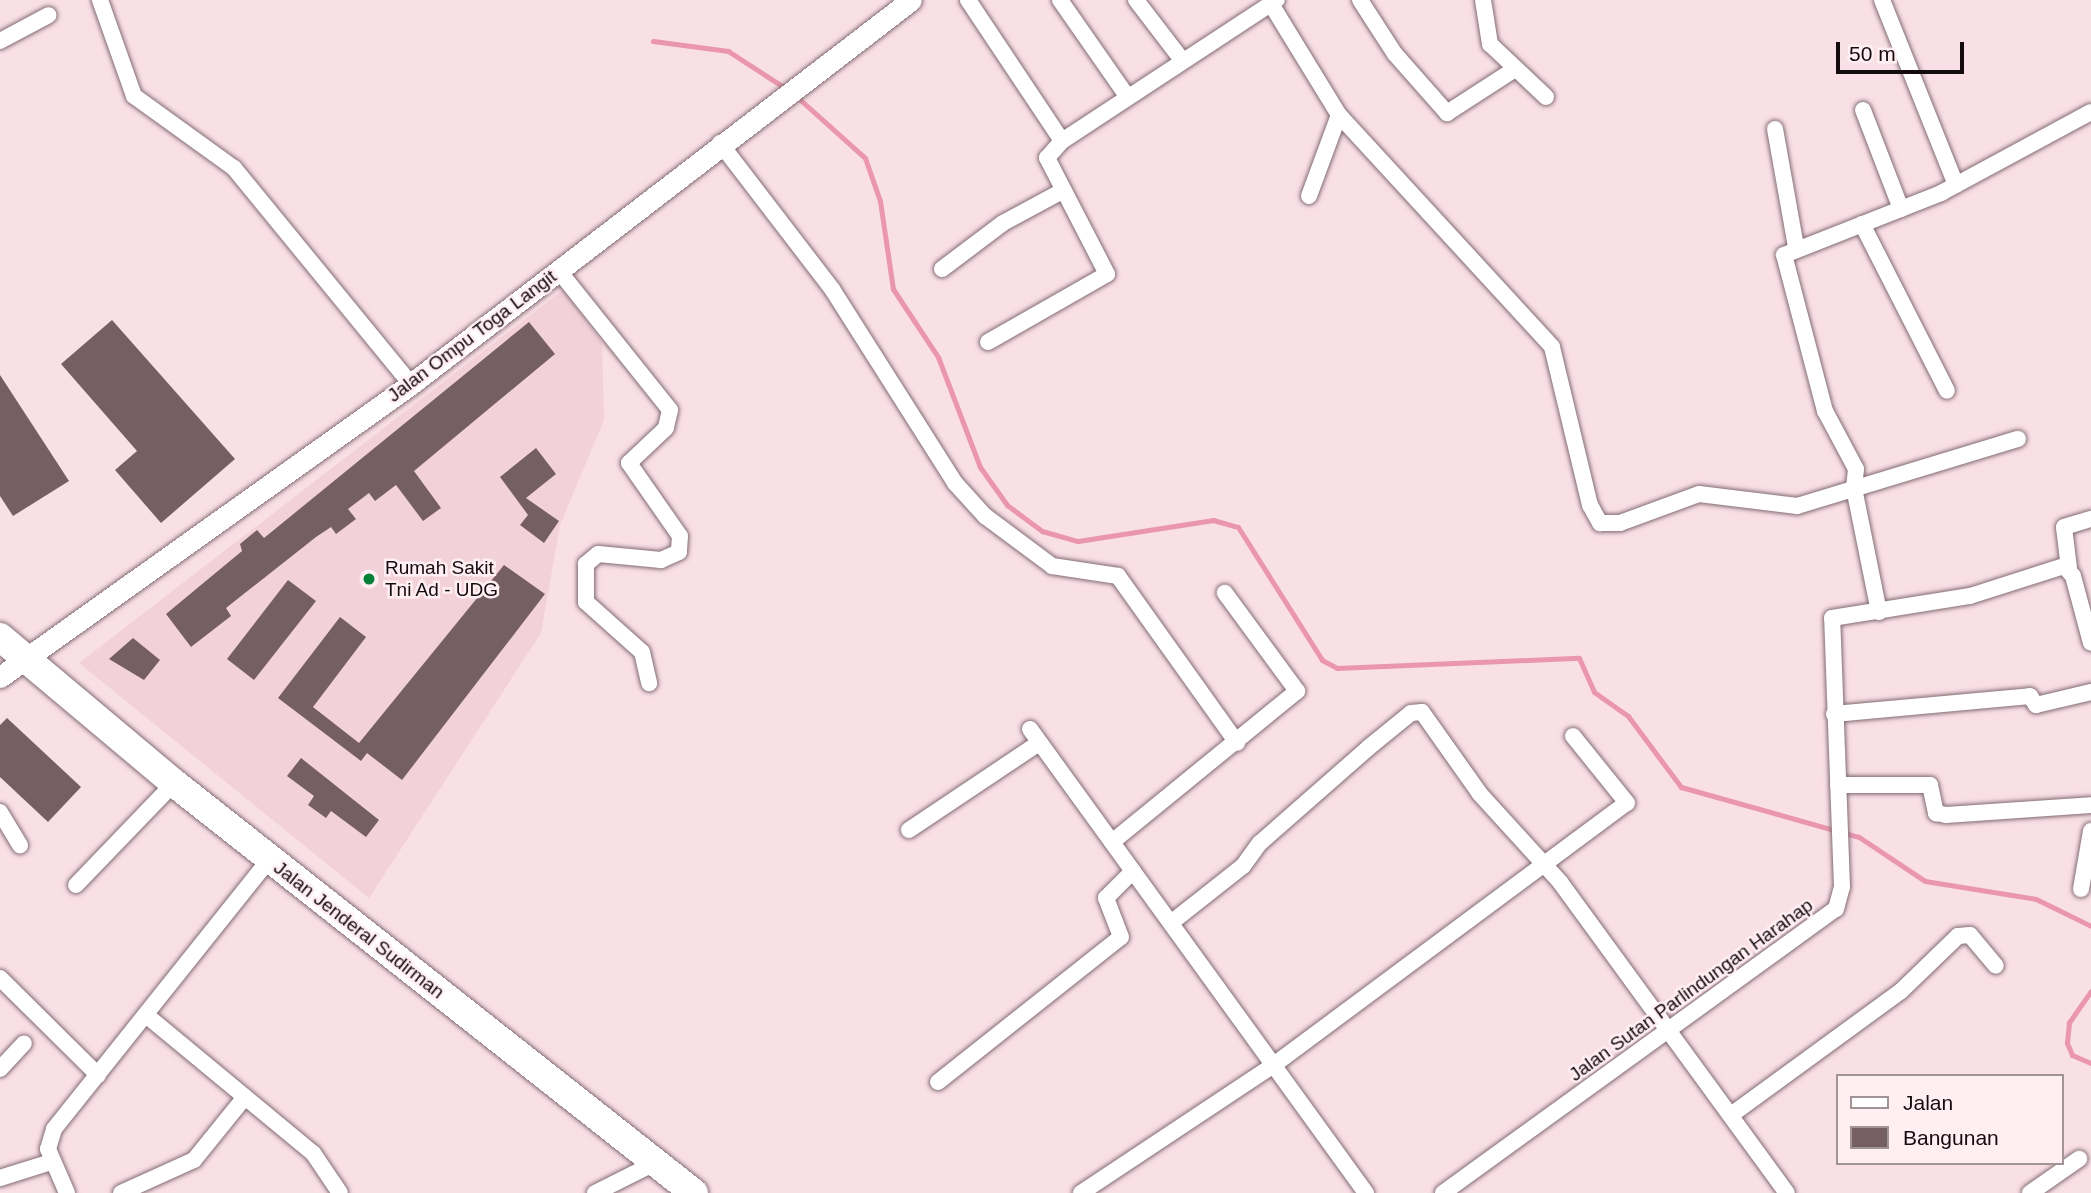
<!DOCTYPE html>
<html>
<head>
<meta charset="utf-8">
<style>
  body { margin:0 }
  #map { position:relative; width:2091px; height:1193px; overflow:hidden; background:#f9dfe6; font-family:Helvetica,sans-serif }
  div>[style] { position:absolute }
  [style*='--x'] { left:calc(var(--x)*1px); top:calc(var(--y)*1px); width:calc(var(--w)*1px); rotate:calc(var(--a)*1deg) }
  .built>* { inset:0; background:#f3d1da }
  .stream>* { height:5px; margin:-2.5px; padding:0 2.5px; transform-origin:2.5px; border-radius:2.5px; background:#ea96b0 }
  .building>* { inset:0; background:#755f65 }
  .roads { filter:drop-shadow(0 0 2px #836c73) drop-shadow(0 0 2px #836c73) }
  .street>* { height:16px; margin:-8px; padding:0 8px; transform-origin:8px; border-radius:8px; background:#fff }
  .secondary>* { height:21px; margin:-10.5px; padding:0 10.5px; transform-origin:10.5px; border-radius:10.5px; background:#fff }
  .highway>* { height:28px; margin:-14px; padding:0 14px; transform-origin:14px; border-radius:14px; background:#fff }
  .dots>* { width:19px; height:19px; translate:-50% -50%; box-sizing:border-box; border:4px solid #ffeff3; border-radius:50% }
  span { translate:-50% -50%; white-space:nowrap; text-align:center; line-height:1.15; -webkit-text-stroke:5px #ffeff3; paint-order:stroke }
  .street-label { font-size:19px; color:#140b0e }
  .poi-label { font-size:19px; color:#140b0e }
  .left { translate:0 -50%; text-align:left }
  .legend { position:absolute; left:1836px; top:1074px; width:228px; height:91px; box-sizing:border-box; background:#ffeff3; border:2px solid #a19497; margin:0; padding:9px 12px; list-style:none; font-size:21px; color:#140b0e }
  .legend li { display:flex; align-items:center; gap:14px; height:35px }
  .legend b { width:35px; border:2px solid #a19497 }
  .scale { position:absolute; left:1836px; top:42px; width:128px; height:32px; box-sizing:border-box; border:4px solid #140b0e; border-top:0; padding-left:9px; font-size:21px; line-height:24px; white-space:nowrap; color:#140b0e; -webkit-text-stroke:5px #ffeff3; paint-order:stroke }
</style>
</head>
<body>
<div id="map">
  <div class="built">
    <div style="clip-path:polygon(563px 290px,602px 343px,604px 420px,560px 525px,541px 633px,369px 898px,79px 663px)"></div>
  </div>
  <div class="stream">
    <div style="--x:653;--y:41;--w:76;--a:7.6"></div>
    <div style="--x:728;--y:51;--w:72;--a:33"></div>
    <div style="--x:796;--y:96;--w:93;--a:41.9"></div>
    <div style="--x:865;--y:158;--w:46;--a:70.8"></div>
    <div style="--x:880;--y:201;--w:89;--a:81.6"></div>
    <div style="--x:893;--y:289;--w:82;--a:56.5"></div>
    <div style="--x:938;--y:357;--w:118;--a:69.1"></div>
    <div style="--x:980;--y:467;--w:47;--a:54.6"></div>
    <div style="--x:1007;--y:505;--w:44;--a:36.6"></div>
    <div style="--x:1042;--y:531;--w:37;--a:16"></div>
    <div style="--x:1078;--y:541;--w:137;--a:-8.8"></div>
    <div style="--x:1213;--y:520;--w:26;--a:16"></div>
    <div style="--x:1238;--y:527;--w:157;--a:57.7"></div>
    <div style="--x:1322;--y:660;--w:17;--a:28"></div>
    <div style="--x:1337;--y:668;--w:242;--a:-2.4"></div>
    <div style="--x:1579;--y:658;--w:37;--a:66"></div>
    <div style="--x:1594;--y:692;--w:42;--a:35.2"></div>
    <div style="--x:1628;--y:716;--w:89;--a:53.3"></div>
    <div style="--x:1681;--y:787;--w:185;--a:15.7"></div>
    <div style="--x:1859;--y:837;--w:79;--a:33.7"></div>
    <div style="--x:1925;--y:881;--w:112;--a:9.2"></div>
    <div style="--x:2036;--y:899;--w:61;--a:26.1"></div>
    <div style="--x:2091;--y:991;--w:39;--a:125"></div>
    <div style="--x:2069;--y:1023;--w:20;--a:96"></div>
    <div style="--x:2067;--y:1043;--w:13;--a:67"></div>
    <div style="--x:2072;--y:1055;--w:21;--a:23"></div>
  </div>
  <div class="building">
    <div style="clip-path:polygon(112px 320px,235px 459px,161px 523px,115px 470px,137px 451px,61px 364px)"></div>
    <div style="clip-path:polygon(529px 322px,555px 354px,414px 471px,441px 508px,423px 521px,396px 485px,375px 501px,369px 493px,348px 509px,356px 519px,336px 534px,331px 527px,316px 537px,226px 608px,231px 616px,191px 647px,166px 614px,242px 551px,240px 544px,257px 530px,264px 538px)"></div>
    <div style="clip-path:polygon(0 375px,69px 481px,13px 516px,0 496px)"></div>
    <div style="clip-path:polygon(536px 448px,556px 474px,526px 498px,559px 521px,544px 543px,520px 525px,528px 515px,500px 477px)"></div>
    <div style="clip-path:polygon(504px 565px,545px 594px,402px 780px,367px 753px,361px 761px,278px 698px,340px 617px,366px 637px,313px 707px,359px 743px)"></div>
    <div style="clip-path:polygon(288px 580px,316px 601px,254px 680px,227px 659px)"></div>
    <div style="clip-path:polygon(133px 638px,160px 660px,144px 680px,109px 659px)"></div>
    <div style="clip-path:polygon(7px 718px,81px 787px,48px 822px,0 777px,0 725px)"></div>
    <div style="clip-path:polygon(301px 758px,379px 820px,366px 837px,331px 811px,326px 818px,308px 805px,314px 796px,287px 776px)"></div>
  </div>
  <div class="roads">
    <div class="street">
      <div style="--x:100;--y:0;--w:102;--a:70.5"></div>
      <div style="--x:134;--y:96;--w:123;--a:35.8"></div>
      <div style="--x:234;--y:168;--w:279;--a:50.7"></div>
      <div style="--x:968;--y:0;--w:169;--a:56.3"></div>
      <div style="--x:1062;--y:141;--w:257;--a:-33.3"></div>
      <div style="--x:1060;--y:0;--w:117;--a:55.1"></div>
      <div style="--x:1136;--y:0;--w:76;--a:52.5"></div>
      <div style="--x:1360;--y:0;--w:64;--a:57.1"></div>
      <div style="--x:1395;--y:54;--w:79;--a:48.6"></div>
      <div style="--x:1447;--y:113;--w:81;--a:-32.9"></div>
      <div style="--x:1483;--y:0;--w:45;--a:81"></div>
      <div style="--x:1490;--y:44;--w:77;--a:43.4"></div>
      <div style="--x:1882;--y:0;--w:199;--a:68.2"></div>
      <div style="--x:1271;--y:4;--w:130;--a:58.5"></div>
      <div style="--x:1339;--y:115;--w:315;--a:47.4"></div>
      <div style="--x:1552;--y:347;--w:163;--a:76.5"></div>
      <div style="--x:1590;--y:505;--w:21;--a:61"></div>
      <div style="--x:1600;--y:523;--w:20;--a:0"></div>
      <div style="--x:1620;--y:523;--w:84;--a:-20.2"></div>
      <div style="--x:1699;--y:494;--w:99;--a:7"></div>
      <div style="--x:1797;--y:506;--w:231;--a:-16.9"></div>
      <div style="--x:0;--y:41;--w:55;--a:-28"></div>
      <div style="--x:1863;--y:110;--w:106;--a:69"></div>
      <div style="--x:1775;--y:129;--w:120;--a:79.9"></div>
      <div style="--x:720;--y:143;--w:184;--a:52.5"></div>
      <div style="--x:832;--y:289;--w:230;--a:57.6"></div>
      <div style="--x:955;--y:483;--w:45;--a:47.7"></div>
      <div style="--x:985;--y:516;--w:84;--a:36.7"></div>
      <div style="--x:1052;--y:566;--w:67;--a:8.6"></div>
      <div style="--x:1118;--y:576;--w:205;--a:54.5"></div>
      <div style="--x:1309;--y:196;--w:86;--a:-69.7"></div>
      <div style="--x:1862;--y:224;--w:187;--a:63"></div>
      <div style="--x:942;--y:269;--w:76;--a:-37"></div>
      <div style="--x:1003;--y:223;--w:69;--a:-28.4"></div>
      <div style="--x:559;--y:271;--w:178;--a:51.4"></div>
      <div style="--x:670;--y:410;--w:18;--a:103"></div>
      <div style="--x:666;--y:428;--w:51;--a:136.6"></div>
      <div style="--x:629;--y:463;--w:89;--a:55.1"></div>
      <div style="--x:680;--y:536;--w:16;--a:94"></div>
      <div style="--x:679;--y:552;--w:20;--a:156"></div>
      <div style="--x:661;--y:560;--w:63;--a:-174.6"></div>
      <div style="--x:598;--y:554;--w:16;--a:140"></div>
      <div style="--x:586;--y:564;--w:38;--a:90"></div>
      <div style="--x:586;--y:602;--w:75;--a:41.8"></div>
      <div style="--x:642;--y:652;--w:32;--a:77"></div>
      <div style="--x:988;--y:342;--w:137;--a:-29.7"></div>
      <div style="--x:1107;--y:274;--w:131;--a:-117.3"></div>
      <div style="--x:1047;--y:158;--w:23;--a:-49"></div>
      <div style="--x:2069;--y:568;--w:41;--a:-97"></div>
      <div style="--x:2064;--y:527;--w:28;--a:-17"></div>
      <div style="--x:1879;--y:612;--w:126;--a:-101.4"></div>
      <div style="--x:1854;--y:488;--w:19;--a:-84"></div>
      <div style="--x:1856;--y:469;--w:66;--a:-118.1"></div>
      <div style="--x:1825;--y:411;--w:161;--a:-104.7"></div>
      <div style="--x:1784;--y:255;--w:169;--a:-21.5"></div>
      <div style="--x:1941;--y:193;--w:170;--a:-28.4"></div>
      <div style="--x:1834;--y:714;--w:197;--a:-5.2"></div>
      <div style="--x:2030;--y:696;--w:11;--a:56"></div>
      <div style="--x:2036;--y:705;--w:57;--a:-13.3"></div>
      <div style="--x:1030;--y:729;--w:573;--a:54.09"></div>
      <div style="--x:1838;--y:785;--w:92;--a:0"></div>
      <div style="--x:1930;--y:785;--w:29;--a:78"></div>
      <div style="--x:1936;--y:813;--w:10;--a:11"></div>
      <div style="--x:1946;--y:815;--w:145;--a:-3.9"></div>
      <div style="--x:0;--y:812;--w:39;--a:59"></div>
      <div style="--x:909;--y:830;--w:156;--a:-33.8"></div>
      <div style="--x:1112;--y:842;--w:239;--a:-39.2"></div>
      <div style="--x:1297;--y:691;--w:122;--a:-126.3"></div>
      <div style="--x:76;--y:885;--w:141;--a:-46.1"></div>
      <div style="--x:2081;--y:889;--w:59;--a:-80.2"></div>
      <div style="--x:1172;--y:922;--w:90;--a:-38.3"></div>
      <div style="--x:1243;--y:866;--w:29;--a:-54"></div>
      <div style="--x:1260;--y:843;--w:144;--a:-41.3"></div>
      <div style="--x:1368;--y:748;--w:55;--a:-39.1"></div>
      <div style="--x:1411;--y:713;--w:11;--a:-5"></div>
      <div style="--x:1422;--y:712;--w:100;--a:54.7"></div>
      <div style="--x:1480;--y:794;--w:119;--a:47.7"></div>
      <div style="--x:1560;--y:882;--w:385;--a:53.9"></div>
      <div style="--x:0;--y:978;--w:138;--a:44.7"></div>
      <div style="--x:146;--y:1015;--w:217;--a:39.6"></div>
      <div style="--x:313;--y:1153;--w:48;--a:56"></div>
      <div style="--x:0;--y:1069;--w:35;--a:-47"></div>
      <div style="--x:938;--y:1082;--w:233;--a:-38.4"></div>
      <div style="--x:1121;--y:937;--w:42;--a:-111"></div>
      <div style="--x:1106;--y:898;--w:38;--a:-45"></div>
      <div style="--x:1731;--y:1115;--w:210;--a:-36.1"></div>
      <div style="--x:1901;--y:991;--w:79;--a:-44"></div>
      <div style="--x:1958;--y:936;--w:12;--a:-5"></div>
      <div style="--x:1970;--y:935;--w:40;--a:50"></div>
      <div style="--x:0;--y:1178;--w:53;--a:-17.4"></div>
      <div style="--x:67;--y:1193;--w:48;--a:-113.4"></div>
      <div style="--x:48;--y:1149;--w:21;--a:-73"></div>
      <div style="--x:54;--y:1129;--w:344;--a:-51.4"></div>
      <div style="--x:121;--y:1193;--w:80;--a:-24.3"></div>
      <div style="--x:194;--y:1160;--w:81;--a:-51"></div>
      <div style="--x:595;--y:1193;--w:67;--a:-26.6"></div>
      <div style="--x:1081;--y:1193;--w:233;--a:-33.6"></div>
      <div style="--x:1275;--y:1064;--w:438;--a:-36.6"></div>
      <div style="--x:1627;--y:803;--w:86;--a:-128.9"></div>
      <div style="--x:1443;--y:1193;--w:485;--a:-35.9"></div>
      <div style="--x:1836;--y:909;--w:23;--a:-75"></div>
      <div style="--x:1842;--y:887;--w:269;--a:-92.1"></div>
      <div style="--x:1832;--y:618;--w:140;--a:-9.1"></div>
      <div style="--x:1970;--y:596;--w:99;--a:-17.7"></div>
      <div style="--x:2064;--y:566;--w:13;--a:48"></div>
      <div style="--x:2073;--y:576;--w:69;--a:75"></div>
      <div style="--x:2030;--y:1193;--w:60;--a:-34.8"></div>
    </div>
    <div class="secondary">
      <div style="--x:0;--y:677;--w:505;--a:-35.48"></div>
      <div style="--x:411;--y:384;--w:630;--a:-37.52"></div>
    </div>
    <div class="highway">
      <div style="--x:0;--y:637;--w:227;--a:40"></div>
      <div style="--x:174;--y:783;--w:662;--a:38.25"></div>
    </div>
  </div>
  <div class="dots">
    <div style="left:369px;top:579px;background:#078038"></div>
  </div>
  <div class="street-label">
    <span style="left:472px;top:336px;rotate:-37deg">Jalan Ompu Toga Langit</span>
    <span style="left:359px;top:930px;rotate:38deg">Jalan Jenderal Sudirman</span>
    <span style="left:1691px;top:990px;rotate:-36deg">Jalan Sutan Parlindungan Harahap</span>
  </div>
  <div class="poi-label">
    <span class="left" style="left:385px;top:579px">Rumah Sakit<br>Tni Ad - UDG</span>
  </div>
  <ul class="legend">
  <li><b style="height:9px;background:#fff"></b>Jalan</li>
  <li><b style="height:19px;background:#755f65"></b>Bangunan</li>
  </ul>
  <div class="scale">50 m</div>
</div>
</body>
</html>
